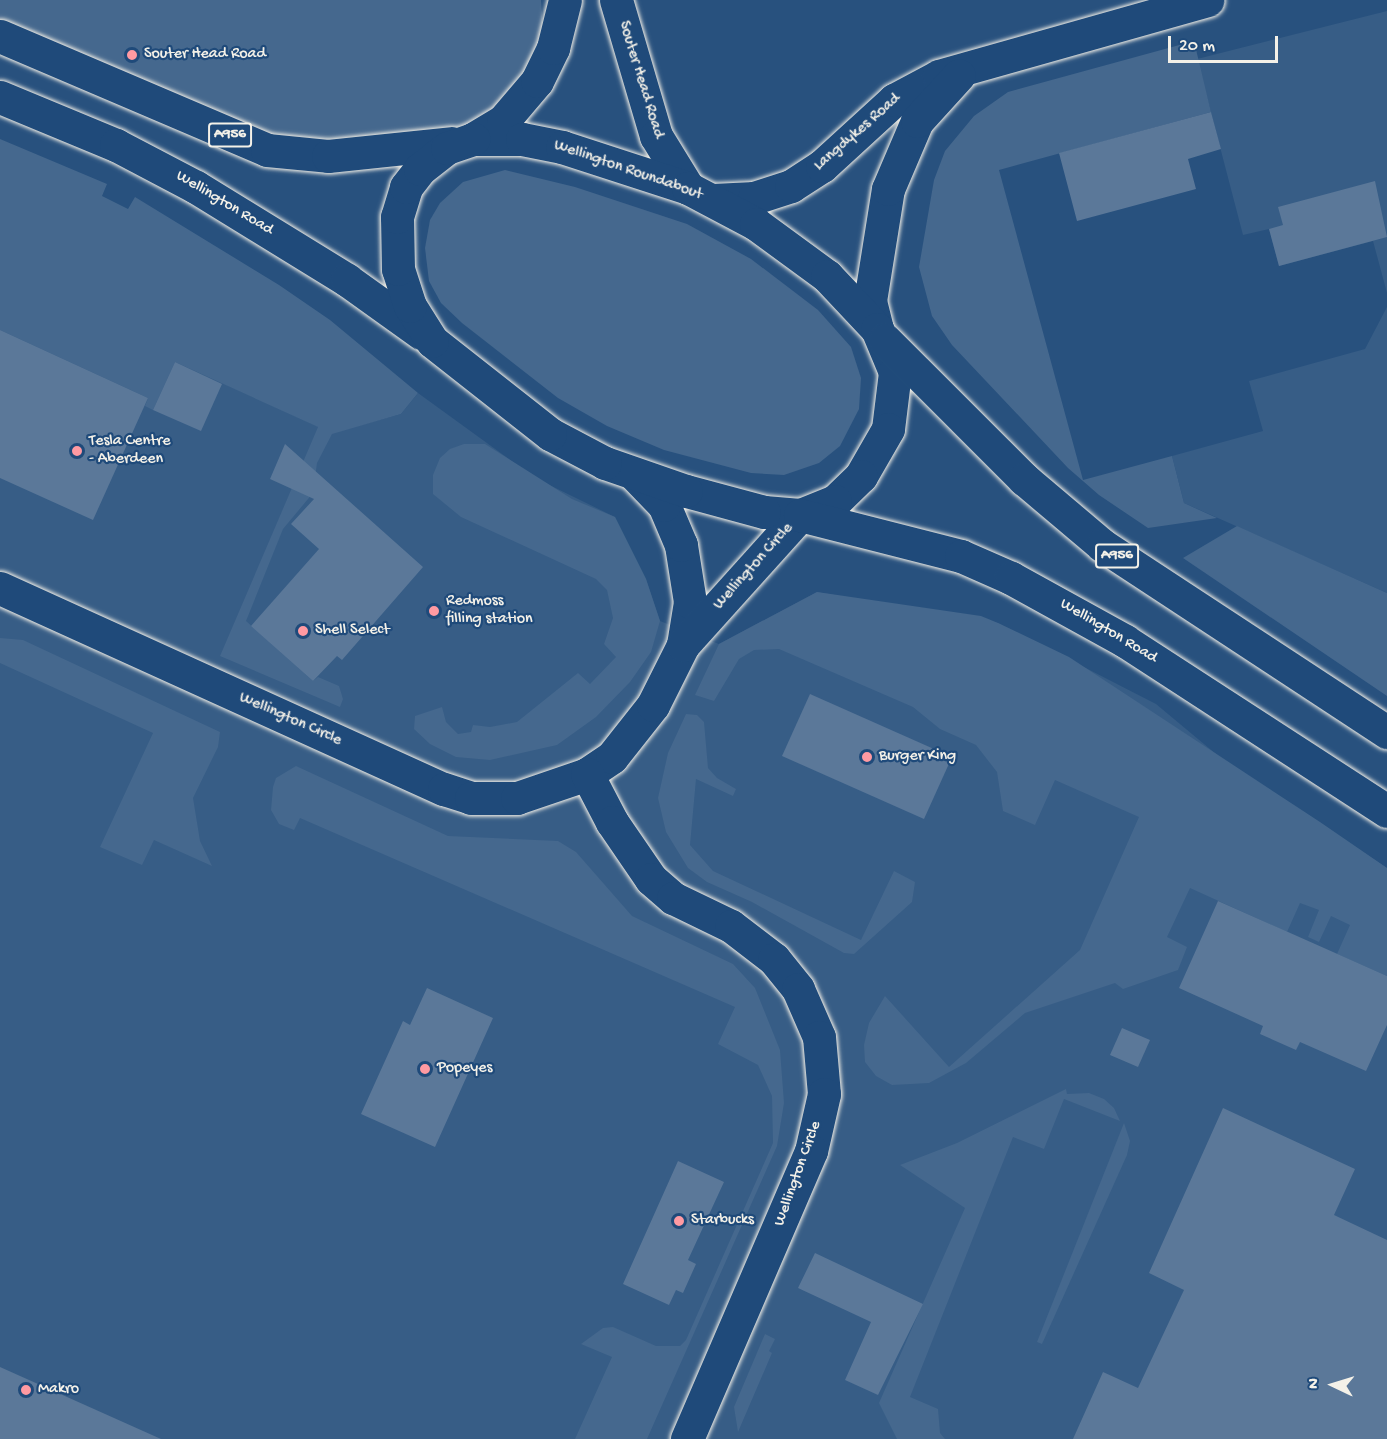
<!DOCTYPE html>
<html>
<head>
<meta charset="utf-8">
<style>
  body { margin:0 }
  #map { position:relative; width:1387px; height:1439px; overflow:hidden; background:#28517e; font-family:"Gochi Hand",sans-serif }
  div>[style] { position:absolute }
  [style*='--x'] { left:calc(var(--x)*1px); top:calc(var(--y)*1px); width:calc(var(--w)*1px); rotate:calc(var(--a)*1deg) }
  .built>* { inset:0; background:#375d86 }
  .green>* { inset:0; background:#45688e }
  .building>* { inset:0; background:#5b7899 }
  .roads { filter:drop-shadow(0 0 2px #f4f1e8) drop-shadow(0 0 2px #f4f1e8) }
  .minor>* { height:33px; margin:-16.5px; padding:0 16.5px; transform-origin:16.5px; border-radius:16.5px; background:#1f4a7a }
  .major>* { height:33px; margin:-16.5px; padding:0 16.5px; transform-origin:16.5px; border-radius:16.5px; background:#1f4a7a }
  .dots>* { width:16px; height:16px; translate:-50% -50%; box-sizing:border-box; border:3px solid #1f4a7a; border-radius:50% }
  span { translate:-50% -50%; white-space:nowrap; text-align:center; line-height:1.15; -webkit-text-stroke:4.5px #1f4a7a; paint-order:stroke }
  .shield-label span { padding:2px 4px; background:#1f4a7a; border:2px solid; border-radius:4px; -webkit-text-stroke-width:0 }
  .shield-label { font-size:15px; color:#f4f1e8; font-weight:700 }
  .poi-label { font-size:16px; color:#f4f1e8 }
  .left { translate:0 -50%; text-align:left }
  .street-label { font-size:16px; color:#f4f1e8 }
  .north { position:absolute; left:1303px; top:1355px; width:60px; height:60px; -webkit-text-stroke:4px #1f4a7a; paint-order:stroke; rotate:274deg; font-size:16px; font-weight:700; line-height:24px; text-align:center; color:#f4f1e8 }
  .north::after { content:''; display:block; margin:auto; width:21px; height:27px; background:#f4f1e8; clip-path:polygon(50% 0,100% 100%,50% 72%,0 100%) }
  .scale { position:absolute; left:1168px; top:36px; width:110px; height:27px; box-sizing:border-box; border:3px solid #f4f1e8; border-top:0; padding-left:8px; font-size:18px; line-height:21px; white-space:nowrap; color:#f4f1e8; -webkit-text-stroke:4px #1f4a7a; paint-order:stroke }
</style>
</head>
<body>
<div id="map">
  <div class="built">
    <div style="clip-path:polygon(1387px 11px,1387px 293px,1373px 241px,1279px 266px,1269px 229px,1243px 235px,1197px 59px)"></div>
    <div style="clip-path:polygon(0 281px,332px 433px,401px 414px,418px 393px,535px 478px,615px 517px,646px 579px,660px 621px,719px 644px,817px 592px,998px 623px,1156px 704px,1222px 759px,1387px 868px,1387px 1439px,0 1439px)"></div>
    <div style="clip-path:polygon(1387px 307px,1387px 593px,1184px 503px,1172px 456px,1263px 431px,1249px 381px,1365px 349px)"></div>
  </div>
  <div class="green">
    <div style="clip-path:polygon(0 0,541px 0,545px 65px,503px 121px,328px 156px,0 36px)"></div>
    <div style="clip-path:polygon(1194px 41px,1211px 112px,999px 170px,1083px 480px,1172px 456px,1184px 503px,1217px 518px,1148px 528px,1099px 495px,1068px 468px,952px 345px,932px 316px,919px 267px,934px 180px,945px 151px,974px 116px,1008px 92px)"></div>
    <div style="clip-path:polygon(0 139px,107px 184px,102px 196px,128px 209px,135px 197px,279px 285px,330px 320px,418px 393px,401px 414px,332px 434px,317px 463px,313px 493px,283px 529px,246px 621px,313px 681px,318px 677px,339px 686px,343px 699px,340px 707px,220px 656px,318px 427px,175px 362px,153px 410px,145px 406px,148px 398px,0 330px)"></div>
    <div style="clip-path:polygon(505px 170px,575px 187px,687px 224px,751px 259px,818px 310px,851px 347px,861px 378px,859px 409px,840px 446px,819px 463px,784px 475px,751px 473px,664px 450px,607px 426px,558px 398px,462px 323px,441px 303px,429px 281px,425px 248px,430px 220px,440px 203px,463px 182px)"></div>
    <div style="clip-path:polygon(464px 444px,485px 444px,572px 499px,615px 517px,646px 579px,660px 621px,651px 652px,630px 682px,596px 717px,557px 745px,490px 760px,456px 757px,430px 744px,414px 729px,415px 716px,442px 707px,446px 722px,458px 734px,471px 732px,473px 725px,490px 727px,517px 722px,578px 673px,590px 684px,616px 657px,604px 644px,613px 618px,607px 590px,596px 579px,461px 517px,433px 494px,433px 475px,440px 458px,450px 449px)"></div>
    <div style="clip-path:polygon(1237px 526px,1387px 593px,1387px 696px,1183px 558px)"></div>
    <div style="clip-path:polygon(817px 592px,981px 616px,998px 623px,1069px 657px,1320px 822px,1387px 868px,1387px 976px,1337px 954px,1350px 925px,1331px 916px,1319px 942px,1308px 937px,1319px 910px,1300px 903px,1287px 932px,1190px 888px,1167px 937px,1187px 947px,1178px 970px,1123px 989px,1115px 983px,1025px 1013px,966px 1063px,929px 1083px,892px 1085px,876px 1076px,865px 1062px,864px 1045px,869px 1023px,885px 996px,949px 1067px,1080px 950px,1139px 817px,1055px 780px,1035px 825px,1003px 811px,997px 772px,976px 745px,940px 729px,913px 707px,779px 649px,754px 650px,739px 659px,714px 701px,695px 695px,719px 644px)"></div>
    <div style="clip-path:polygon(0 638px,23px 640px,220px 732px,218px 747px,193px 798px,200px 841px,212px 866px,154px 840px,142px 865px,100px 847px,153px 733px,0 663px)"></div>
    <div style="clip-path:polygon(686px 714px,697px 715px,704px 722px,708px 768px,717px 778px,736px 789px,733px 796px,696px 779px,690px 845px,713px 871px,861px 940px,894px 871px,915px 882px,912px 902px,854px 954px,844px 953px,752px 902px,707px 882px,688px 868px,666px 832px,658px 798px,668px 753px)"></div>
    <div style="clip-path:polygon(296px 766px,448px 836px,558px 841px,576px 852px,632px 916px,733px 964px,755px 988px,780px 1050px,784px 1103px,777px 1146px,647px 1439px,575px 1439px,612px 1357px,581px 1344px,603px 1328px,613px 1327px,656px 1346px,680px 1346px,686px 1340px,773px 1143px,772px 1096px,758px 1065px,718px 1044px,735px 1007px,300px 818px,294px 830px,279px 824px,271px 810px,273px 787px,276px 778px)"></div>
    <div style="clip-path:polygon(1066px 1089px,1067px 1094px,1089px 1093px,1104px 1099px,1114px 1108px,1120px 1121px,1064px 1099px,1044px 1149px,1013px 1137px,910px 1397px,938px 1409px,940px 1433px,945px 1439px,897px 1439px,879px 1403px,965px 1208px,900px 1165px,957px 1143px)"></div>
    <div style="clip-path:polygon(1124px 1123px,1130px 1141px,1127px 1155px,1042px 1344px,1037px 1342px)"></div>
    <div style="clip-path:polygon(765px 1334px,775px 1339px,769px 1351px,772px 1353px,738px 1432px,734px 1407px)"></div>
  </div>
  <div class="building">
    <div style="clip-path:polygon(1211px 112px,1221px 149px,1188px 159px,1196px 189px,1077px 221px,1059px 153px)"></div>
    <div style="clip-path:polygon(1375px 181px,1387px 237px,1279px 266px,1269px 229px,1283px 225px,1278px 207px)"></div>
    <div style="clip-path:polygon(0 330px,148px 398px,93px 520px,0 478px)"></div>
    <div style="clip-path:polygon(175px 362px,222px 384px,201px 431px,153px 410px)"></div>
    <div style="clip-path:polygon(285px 444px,423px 567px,342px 660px,337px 656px,313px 681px,251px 626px,319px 549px,291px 524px,314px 499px,270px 479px)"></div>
    <div style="clip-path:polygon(810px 694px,952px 757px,924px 819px,782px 756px)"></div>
    <div style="clip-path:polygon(1218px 901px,1387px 976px,1387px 1025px,1366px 1071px,1300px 1042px,1296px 1050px,1260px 1034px,1263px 1026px,1179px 988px)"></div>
    <div style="clip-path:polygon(427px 988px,493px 1018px,435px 1147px,361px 1114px,403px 1021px,410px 1025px)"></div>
    <div style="clip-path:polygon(1122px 1028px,1150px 1040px,1138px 1067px,1110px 1055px)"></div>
    <div style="clip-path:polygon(1223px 1108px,1355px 1169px,1334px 1215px,1387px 1240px,1387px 1439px,1073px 1439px,1103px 1372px,1138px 1388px,1184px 1290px,1149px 1273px)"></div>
    <div style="clip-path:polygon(678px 1161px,724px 1182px,688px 1260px,696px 1264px,683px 1293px,676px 1290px,669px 1305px,623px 1284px)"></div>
    <div style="clip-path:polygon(815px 1253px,923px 1304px,878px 1395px,845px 1380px,871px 1322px,798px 1288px)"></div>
    <div style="clip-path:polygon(0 1367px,161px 1439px,0 1439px)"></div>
  </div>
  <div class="roads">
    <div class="minor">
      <div style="--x:616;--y:0;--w:142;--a:73.6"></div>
      <div style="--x:656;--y:136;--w:61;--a:58.4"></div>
      <div style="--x:473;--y:139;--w:35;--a:-31"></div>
      <div style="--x:503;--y:121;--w:52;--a:-49.6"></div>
      <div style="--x:537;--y:81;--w:37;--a:-64"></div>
      <div style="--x:553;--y:48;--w:49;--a:-76"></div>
      <div style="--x:713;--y:200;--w:41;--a:-2.8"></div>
      <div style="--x:754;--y:198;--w:39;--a:-18"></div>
      <div style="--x:791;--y:186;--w:37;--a:-33"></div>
      <div style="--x:822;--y:166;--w:98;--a:-42.5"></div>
      <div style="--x:894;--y:100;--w:51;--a:-28.1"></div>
      <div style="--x:939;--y:76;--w:279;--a:-15.8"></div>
      <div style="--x:877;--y:329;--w:29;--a:-104"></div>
      <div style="--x:870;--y:301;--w:113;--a:-80.9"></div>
      <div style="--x:888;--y:189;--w:74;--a:-66.9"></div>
      <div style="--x:917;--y:121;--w:62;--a:-47.6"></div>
      <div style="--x:0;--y:588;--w:487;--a:24.4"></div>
      <div style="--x:444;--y:789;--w:28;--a:18"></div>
      <div style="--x:471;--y:798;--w:46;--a:0"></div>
      <div style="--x:517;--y:798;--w:74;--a:-18.9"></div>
      <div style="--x:587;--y:774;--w:30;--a:-34"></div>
      <div style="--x:612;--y:757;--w:66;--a:-51.7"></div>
      <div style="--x:653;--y:705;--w:67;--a:-63.4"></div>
      <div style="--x:683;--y:645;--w:44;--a:-80.8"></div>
      <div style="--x:690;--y:602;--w:58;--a:-99"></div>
      <div style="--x:681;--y:545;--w:43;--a:-113"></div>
      <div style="--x:664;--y:505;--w:43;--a:-134.1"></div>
      <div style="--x:683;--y:645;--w:175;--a:-48"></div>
      <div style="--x:587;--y:774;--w:54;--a:62.5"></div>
      <div style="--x:612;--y:822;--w:69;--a:55.6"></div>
      <div style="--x:651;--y:879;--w:29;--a:41"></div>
      <div style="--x:673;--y:898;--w:64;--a:25.8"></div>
      <div style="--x:731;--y:926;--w:54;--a:37.5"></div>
      <div style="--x:774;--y:959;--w:38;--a:51"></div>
      <div style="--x:798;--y:989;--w:52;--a:66.4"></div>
      <div style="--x:819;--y:1037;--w:57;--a:85"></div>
      <div style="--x:824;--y:1094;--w:58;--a:102.8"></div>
      <div style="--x:811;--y:1151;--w:314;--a:113.3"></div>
    </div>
    <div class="major">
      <div style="--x:0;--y:36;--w:290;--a:23.1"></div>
      <div style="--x:267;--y:150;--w:61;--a:5.6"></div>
      <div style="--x:328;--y:156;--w:124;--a:-6"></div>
      <div style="--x:0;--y:97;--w:126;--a:22.5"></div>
      <div style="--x:116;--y:145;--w:90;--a:27.7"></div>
      <div style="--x:196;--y:187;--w:177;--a:31.6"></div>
      <div style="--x:347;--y:280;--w:91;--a:35.6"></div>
      <div style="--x:473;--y:139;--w:49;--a:0"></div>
      <div style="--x:522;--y:139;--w:41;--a:11.3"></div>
      <div style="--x:562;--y:147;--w:133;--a:18"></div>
      <div style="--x:688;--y:188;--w:77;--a:27.9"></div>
      <div style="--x:756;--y:224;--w:88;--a:36.2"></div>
      <div style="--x:827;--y:276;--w:73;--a:46.7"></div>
      <div style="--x:877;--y:329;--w:47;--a:67.3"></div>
      <div style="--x:895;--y:372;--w:57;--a:97"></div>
      <div style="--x:888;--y:429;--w:54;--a:119.9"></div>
      <div style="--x:861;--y:476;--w:36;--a:136"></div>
      <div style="--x:835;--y:501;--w:38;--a:158"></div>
      <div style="--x:800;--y:515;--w:36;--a:-175"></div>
      <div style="--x:764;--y:512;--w:81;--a:-164.9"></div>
      <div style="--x:686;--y:491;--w:86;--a:-160.9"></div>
      <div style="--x:605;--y:463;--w:62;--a:-152.2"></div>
      <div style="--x:550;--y:434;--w:150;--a:-141.8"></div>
      <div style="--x:432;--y:341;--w:41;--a:-122.2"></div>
      <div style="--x:410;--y:306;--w:39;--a:-108"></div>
      <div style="--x:398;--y:269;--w:52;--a:-91.1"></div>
      <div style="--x:397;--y:217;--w:31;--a:-73"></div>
      <div style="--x:406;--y:187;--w:23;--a:-52"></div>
      <div style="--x:420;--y:169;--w:34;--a:-38"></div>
      <div style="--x:447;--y:148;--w:28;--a:-19"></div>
      <div style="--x:885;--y:340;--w:197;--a:45"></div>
      <div style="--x:1024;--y:479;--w:102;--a:40.2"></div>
      <div style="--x:1102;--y:545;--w:341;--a:33.3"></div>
      <div style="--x:800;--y:515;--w:166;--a:14.3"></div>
      <div style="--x:961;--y:556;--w:55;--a:23.7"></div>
      <div style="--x:1011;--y:578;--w:130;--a:28.9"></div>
      <div style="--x:1125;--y:641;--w:312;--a:33"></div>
    </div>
  </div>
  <div class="dots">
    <div style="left:132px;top:55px;background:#ff9aa2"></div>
    <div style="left:77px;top:451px;background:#ff9aa2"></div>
    <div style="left:434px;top:611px;background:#ff9aa2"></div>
    <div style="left:303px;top:631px;background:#ff9aa2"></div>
    <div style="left:867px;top:757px;background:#ff9aa2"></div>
    <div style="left:425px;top:1069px;background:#ff9aa2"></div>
    <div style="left:679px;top:1221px;background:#ff9aa2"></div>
    <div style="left:26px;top:1390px;background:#ff9aa2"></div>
  </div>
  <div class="shield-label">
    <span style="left:230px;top:135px">A956</span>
    <span style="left:1117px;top:556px">A956</span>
  </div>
  <div class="poi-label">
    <span class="left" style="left:144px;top:55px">Souter Head Road</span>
    <span class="left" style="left:89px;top:451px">Tesla Centre<br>- Aberdeen</span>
    <span class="left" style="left:446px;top:611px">Redmoss<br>filling station</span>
    <span class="left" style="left:315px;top:631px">Shell Select</span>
    <span class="left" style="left:879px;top:757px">Burger King</span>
    <span class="left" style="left:437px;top:1069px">Popeyes</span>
    <span class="left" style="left:691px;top:1221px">Starbucks</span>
    <span class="left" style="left:38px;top:1390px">Makro</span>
  </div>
  <div class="street-label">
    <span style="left:640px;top:80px;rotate:73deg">Souter Head Road</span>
    <span style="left:858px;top:133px;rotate:-41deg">Langdykes Road</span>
    <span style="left:628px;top:171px;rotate:19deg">Wellington Roundabout</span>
    <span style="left:224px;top:204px;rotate:31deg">Wellington Road</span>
    <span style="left:754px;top:567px;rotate:-48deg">Wellington Circle</span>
    <span style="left:1108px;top:632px;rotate:31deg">Wellington Road</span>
    <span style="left:290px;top:720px;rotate:24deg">Wellington Circle</span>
    <span style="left:799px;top:1174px;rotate:-70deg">Wellington Circle</span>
  </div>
  <div class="north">N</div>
  <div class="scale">20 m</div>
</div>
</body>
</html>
